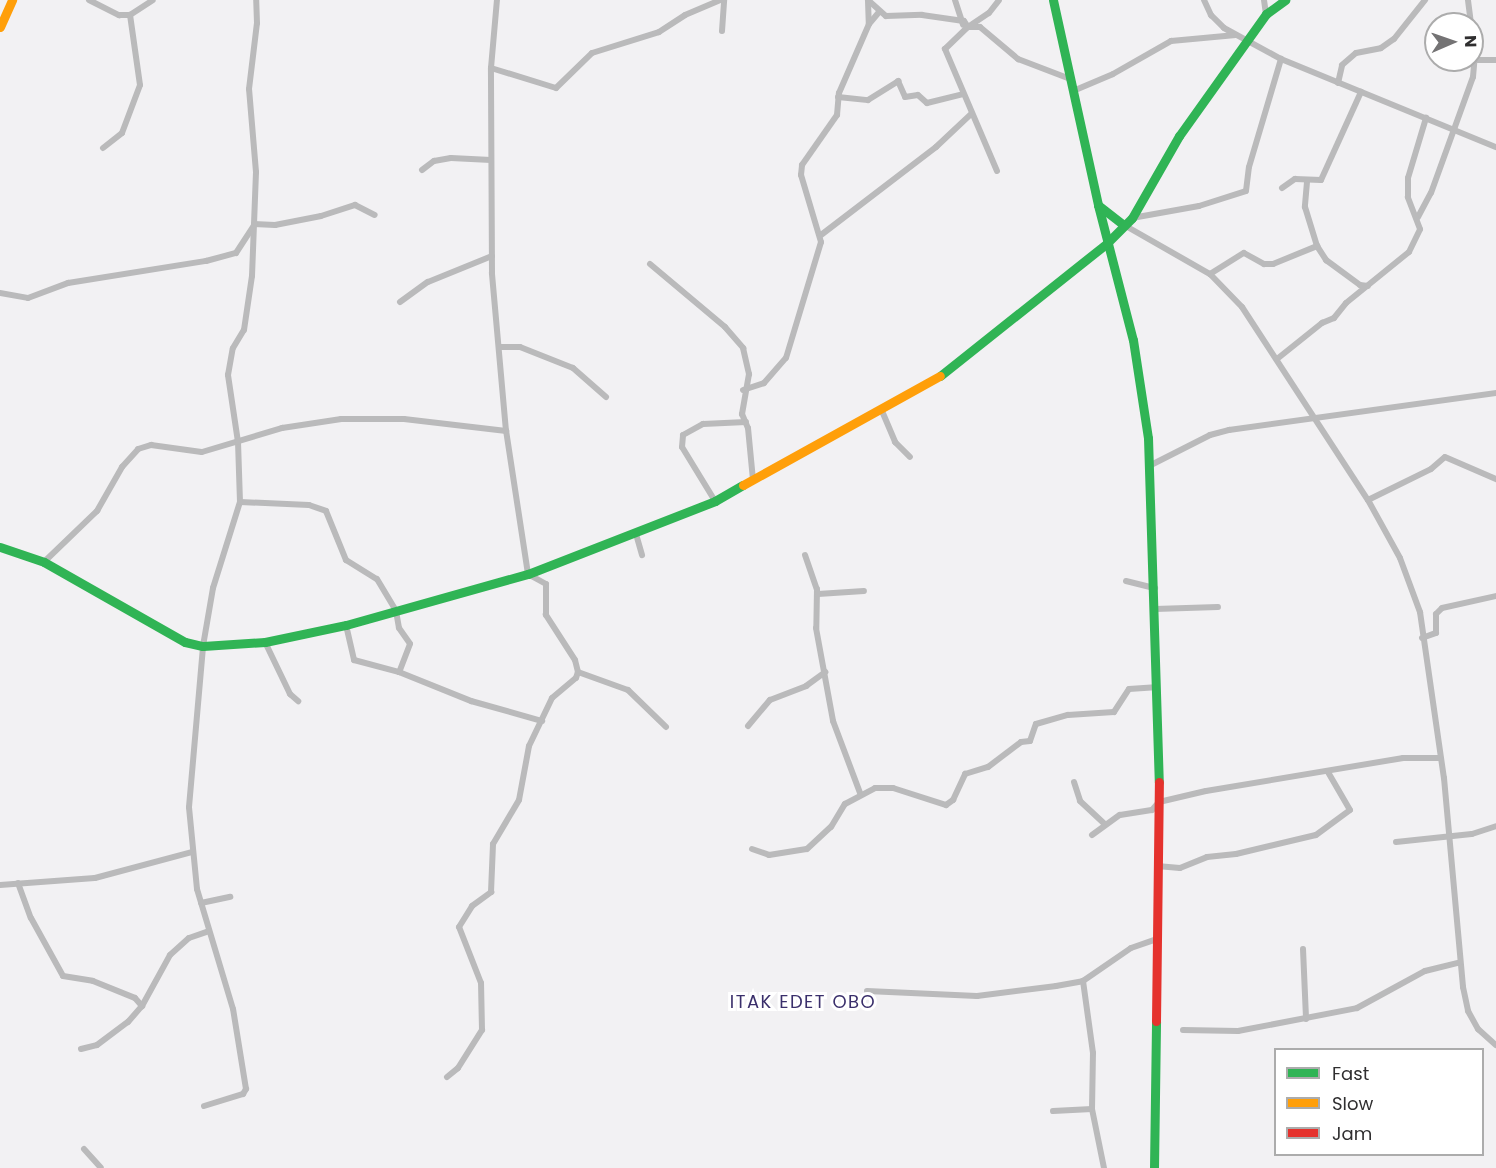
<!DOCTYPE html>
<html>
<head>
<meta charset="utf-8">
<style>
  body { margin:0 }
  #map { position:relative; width:1496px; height:1168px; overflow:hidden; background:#f2f1f3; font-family:Poppins,sans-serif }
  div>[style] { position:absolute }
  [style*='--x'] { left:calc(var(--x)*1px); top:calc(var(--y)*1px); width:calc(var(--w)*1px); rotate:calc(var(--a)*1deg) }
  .street>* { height:6px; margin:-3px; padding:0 3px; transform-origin:3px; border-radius:3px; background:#bababb }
  .fast>* { height:9px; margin:-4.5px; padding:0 4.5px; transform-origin:4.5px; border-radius:4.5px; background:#30b455 }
  .slow>* { height:9px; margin:-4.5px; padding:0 4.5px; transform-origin:4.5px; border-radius:4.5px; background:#ff9f0a }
  .jam>* { height:9px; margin:-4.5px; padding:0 4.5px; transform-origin:4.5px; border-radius:4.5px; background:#e5322d }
  span { translate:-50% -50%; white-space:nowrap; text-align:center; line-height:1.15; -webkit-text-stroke:6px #fff; paint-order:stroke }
  .quarter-label { font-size:18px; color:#3a2f6b; letter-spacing:1.5px }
  .legend { position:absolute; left:1274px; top:1048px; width:210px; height:108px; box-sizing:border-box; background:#fff; border:2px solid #acacac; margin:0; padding:8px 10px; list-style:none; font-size:18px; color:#302f30 }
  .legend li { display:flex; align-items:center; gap:12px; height:30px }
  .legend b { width:30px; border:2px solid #acacac }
  .north { position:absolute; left:1424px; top:12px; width:60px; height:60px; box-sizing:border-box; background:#fff; border:2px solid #acacac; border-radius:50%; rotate:88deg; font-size:16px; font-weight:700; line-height:24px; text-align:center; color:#302f30 }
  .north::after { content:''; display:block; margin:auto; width:21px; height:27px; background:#747374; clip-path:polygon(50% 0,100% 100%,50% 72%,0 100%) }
</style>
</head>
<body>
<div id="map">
  <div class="street">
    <div style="--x:89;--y:0;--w:34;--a:27"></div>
    <div style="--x:119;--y:15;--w:11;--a:0"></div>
    <div style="--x:130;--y:15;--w:27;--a:-33"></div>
    <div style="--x:868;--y:0;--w:24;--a:42"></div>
    <div style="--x:886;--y:16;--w:36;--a:-2"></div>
    <div style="--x:922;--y:15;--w:42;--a:8.1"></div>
    <div style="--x:964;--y:21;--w:7;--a:56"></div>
    <div style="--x:968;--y:27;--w:25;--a:-34"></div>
    <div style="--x:989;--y:13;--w:16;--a:-52"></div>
    <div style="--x:955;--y:0;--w:26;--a:72"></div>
    <div style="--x:1204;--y:0;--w:17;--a:65"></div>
    <div style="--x:1211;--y:15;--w:18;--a:45"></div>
    <div style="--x:1224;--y:28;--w:65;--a:28.5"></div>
    <div style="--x:1281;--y:59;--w:232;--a:22.3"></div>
    <div style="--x:1264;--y:0;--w:14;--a:82"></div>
    <div style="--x:868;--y:1;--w:23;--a:88"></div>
    <div style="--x:722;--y:31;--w:31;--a:-86"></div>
    <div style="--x:1474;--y:60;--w:22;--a:0"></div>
    <div style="--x:491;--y:68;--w:68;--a:17.1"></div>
    <div style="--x:556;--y:88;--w:50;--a:-44.2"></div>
    <div style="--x:592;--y:53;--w:70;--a:-17.4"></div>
    <div style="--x:659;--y:32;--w:31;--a:-33"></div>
    <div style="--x:685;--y:15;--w:39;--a:-23"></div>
    <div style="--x:1338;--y:83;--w:18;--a:-77"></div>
    <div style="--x:1342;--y:65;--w:18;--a:-41"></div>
    <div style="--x:1356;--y:53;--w:25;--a:-11"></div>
    <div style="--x:1381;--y:48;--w:16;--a:-35"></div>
    <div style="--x:1394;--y:39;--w:50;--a:-51.5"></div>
    <div style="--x:1073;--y:91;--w:43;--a:-23"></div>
    <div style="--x:1113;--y:74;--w:67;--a:-29.6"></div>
    <div style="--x:1171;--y:41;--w:65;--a:-5.3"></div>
    <div style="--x:838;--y:97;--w:30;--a:6"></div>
    <div style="--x:868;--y:100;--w:36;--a:-32"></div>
    <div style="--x:898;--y:81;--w:17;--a:66"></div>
    <div style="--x:905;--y:97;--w:13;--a:-9"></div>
    <div style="--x:918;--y:95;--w:12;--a:42"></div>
    <div style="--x:927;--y:103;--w:36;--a:-14"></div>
    <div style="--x:103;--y:148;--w:24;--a:-38"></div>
    <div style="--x:122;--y:133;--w:51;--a:-69.4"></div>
    <div style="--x:140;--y:85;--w:71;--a:-98.1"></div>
    <div style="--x:422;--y:170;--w:15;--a:-37"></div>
    <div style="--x:434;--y:161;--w:17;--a:-10"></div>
    <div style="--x:451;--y:158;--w:40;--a:2.9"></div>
    <div style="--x:997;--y:171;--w:133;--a:-113.1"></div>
    <div style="--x:945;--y:49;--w:32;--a:-44"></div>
    <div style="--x:968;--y:27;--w:12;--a:0"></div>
    <div style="--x:980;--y:27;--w:50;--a:40.1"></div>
    <div style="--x:1018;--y:59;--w:56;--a:21"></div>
    <div style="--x:1307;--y:182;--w:25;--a:95"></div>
    <div style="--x:1305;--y:207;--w:41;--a:72.9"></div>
    <div style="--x:1317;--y:246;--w:17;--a:57"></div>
    <div style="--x:1326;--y:260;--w:42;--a:36.3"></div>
    <div style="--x:1360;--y:285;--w:8;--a:7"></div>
    <div style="--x:1282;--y:188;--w:16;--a:-35"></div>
    <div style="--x:1295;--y:179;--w:26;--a:2"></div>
    <div style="--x:1321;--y:180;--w:97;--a:-65.6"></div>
    <div style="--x:1418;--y:217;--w:27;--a:-62"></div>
    <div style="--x:1431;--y:193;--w:123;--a:-70.1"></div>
    <div style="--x:1473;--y:77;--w:22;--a:-85"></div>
    <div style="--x:1475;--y:55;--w:55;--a:-97.3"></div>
    <div style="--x:1132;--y:218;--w:68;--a:-10.2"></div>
    <div style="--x:1199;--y:206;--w:49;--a:-17.7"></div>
    <div style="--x:1246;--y:191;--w:24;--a:-83"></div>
    <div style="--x:1249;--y:167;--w:113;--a:-73.5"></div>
    <div style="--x:254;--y:224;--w:21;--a:3"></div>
    <div style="--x:275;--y:225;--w:47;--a:-11.1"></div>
    <div style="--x:321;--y:216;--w:36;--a:-18"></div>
    <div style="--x:355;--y:205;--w:22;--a:27"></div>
    <div style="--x:1124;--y:225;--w:99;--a:29.7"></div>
    <div style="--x:1210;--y:274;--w:46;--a:45.9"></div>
    <div style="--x:1242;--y:307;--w:230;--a:56.9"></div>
    <div style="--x:1368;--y:500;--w:66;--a:61.1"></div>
    <div style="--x:1400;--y:558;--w:58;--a:69.7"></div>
    <div style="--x:1420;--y:612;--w:168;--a:81.8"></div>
    <div style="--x:1444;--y:778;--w:210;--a:84.8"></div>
    <div style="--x:1463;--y:987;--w:25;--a:78"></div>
    <div style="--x:1468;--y:1011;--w:21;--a:61"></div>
    <div style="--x:1478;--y:1029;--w:24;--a:42"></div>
    <div style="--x:821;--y:235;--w:145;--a:-37.4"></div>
    <div style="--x:936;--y:147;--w:48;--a:-43.3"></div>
    <div style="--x:650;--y:264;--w:98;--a:40"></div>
    <div style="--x:725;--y:327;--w:28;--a:49"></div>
    <div style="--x:743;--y:348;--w:27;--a:77"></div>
    <div style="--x:749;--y:374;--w:41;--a:99.9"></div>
    <div style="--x:742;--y:414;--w:15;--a:67"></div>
    <div style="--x:748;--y:428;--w:52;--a:84.5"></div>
    <div style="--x:1210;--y:274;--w:40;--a:-32"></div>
    <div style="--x:1244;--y:253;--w:23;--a:29"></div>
    <div style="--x:1264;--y:264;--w:9;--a:0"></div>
    <div style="--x:1273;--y:264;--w:48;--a:-22.2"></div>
    <div style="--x:0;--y:293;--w:28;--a:10"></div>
    <div style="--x:28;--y:298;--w:43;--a:-20.6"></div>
    <div style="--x:68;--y:283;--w:140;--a:-9.1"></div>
    <div style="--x:206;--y:261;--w:31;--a:-15"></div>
    <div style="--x:236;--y:253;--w:33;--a:-57"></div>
    <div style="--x:400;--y:302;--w:34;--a:-36"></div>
    <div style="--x:428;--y:282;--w:69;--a:-22.1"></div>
    <div style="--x:501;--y:347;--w:19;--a:0"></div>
    <div style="--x:520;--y:347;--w:57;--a:21.6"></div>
    <div style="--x:573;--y:368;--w:44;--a:41.3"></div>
    <div style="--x:1277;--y:359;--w:58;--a:-38.7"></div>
    <div style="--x:1322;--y:323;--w:13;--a:-23"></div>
    <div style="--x:1334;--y:318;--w:19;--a:-51"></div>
    <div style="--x:1346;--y:303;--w:81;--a:-39"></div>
    <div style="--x:1409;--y:252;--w:25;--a:-64"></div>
    <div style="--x:1420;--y:229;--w:34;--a:-111"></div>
    <div style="--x:1408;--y:197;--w:19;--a:-90"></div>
    <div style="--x:1408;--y:178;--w:63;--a:-73.3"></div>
    <div style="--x:743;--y:390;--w:22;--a:-18"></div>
    <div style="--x:764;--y:383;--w:33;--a:-49"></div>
    <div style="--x:786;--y:358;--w:121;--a:-73.2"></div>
    <div style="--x:821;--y:242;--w:70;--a:-106.6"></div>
    <div style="--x:801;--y:175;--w:10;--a:-84"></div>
    <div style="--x:802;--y:165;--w:61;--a:-55"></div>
    <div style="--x:837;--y:115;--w:22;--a:-85"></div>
    <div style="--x:839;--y:93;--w:75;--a:-66.5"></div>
    <div style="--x:869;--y:24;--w:16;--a:-50"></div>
    <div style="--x:882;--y:411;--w:34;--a:67"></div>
    <div style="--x:895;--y:442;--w:21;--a:45"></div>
    <div style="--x:1149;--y:466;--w:68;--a:-26.9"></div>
    <div style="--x:1210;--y:435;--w:20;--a:-15"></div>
    <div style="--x:1229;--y:430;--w:270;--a:-7.9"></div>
    <div style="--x:1368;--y:500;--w:70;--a:-26.2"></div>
    <div style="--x:1431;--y:469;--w:18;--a:-41"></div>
    <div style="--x:1445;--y:457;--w:56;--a:23.3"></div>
    <div style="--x:715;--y:501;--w:63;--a:-121.4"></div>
    <div style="--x:682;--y:447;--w:12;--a:-85"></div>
    <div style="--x:683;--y:435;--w:23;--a:-29"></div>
    <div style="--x:703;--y:424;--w:43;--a:-2.7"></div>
    <div style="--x:240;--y:502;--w:69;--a:2.5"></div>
    <div style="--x:309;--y:505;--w:18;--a:19"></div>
    <div style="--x:326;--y:511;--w:53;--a:67.8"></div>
    <div style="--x:346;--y:560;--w:36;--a:32"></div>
    <div style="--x:377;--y:579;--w:37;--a:59"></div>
    <div style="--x:396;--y:611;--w:17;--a:80"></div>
    <div style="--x:399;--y:628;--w:19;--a:55"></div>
    <div style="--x:410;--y:644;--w:30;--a:111"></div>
    <div style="--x:399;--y:672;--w:78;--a:21.9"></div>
    <div style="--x:471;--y:701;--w:74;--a:15.7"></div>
    <div style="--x:636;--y:534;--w:22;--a:74"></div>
    <div style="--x:805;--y:555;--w:36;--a:71"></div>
    <div style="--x:817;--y:589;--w:39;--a:91"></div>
    <div style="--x:816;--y:628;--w:95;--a:79.6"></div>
    <div style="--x:833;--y:721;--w:77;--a:69.4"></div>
    <div style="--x:44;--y:562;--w:74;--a:-43.9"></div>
    <div style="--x:97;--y:511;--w:51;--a:-60.4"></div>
    <div style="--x:122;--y:467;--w:24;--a:-48"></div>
    <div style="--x:138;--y:449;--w:14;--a:-17"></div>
    <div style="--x:151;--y:445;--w:51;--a:7.8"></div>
    <div style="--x:202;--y:452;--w:84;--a:-16.7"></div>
    <div style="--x:282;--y:428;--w:60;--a:-8.7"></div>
    <div style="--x:341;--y:419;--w:63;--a:0"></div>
    <div style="--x:404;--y:419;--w:103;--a:6.7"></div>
    <div style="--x:1126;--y:581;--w:30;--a:14"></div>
    <div style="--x:818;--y:594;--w:46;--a:-3.7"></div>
    <div style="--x:1155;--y:609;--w:63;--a:-1.8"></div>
    <div style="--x:346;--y:625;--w:36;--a:77"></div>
    <div style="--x:354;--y:660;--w:47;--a:14.9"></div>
    <div style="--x:1422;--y:638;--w:15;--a:-20"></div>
    <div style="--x:1436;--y:633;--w:19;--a:-90"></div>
    <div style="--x:1436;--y:614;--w:8;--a:-45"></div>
    <div style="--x:1442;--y:608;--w:55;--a:-12.5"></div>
    <div style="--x:265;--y:642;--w:58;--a:64.3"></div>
    <div style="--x:290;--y:694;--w:11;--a:41"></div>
    <div style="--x:578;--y:672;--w:53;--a:19.8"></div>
    <div style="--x:628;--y:690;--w:53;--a:44.2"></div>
    <div style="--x:748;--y:726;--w:34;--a:-50"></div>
    <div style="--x:770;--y:700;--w:39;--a:-21"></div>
    <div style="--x:806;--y:686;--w:24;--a:-36"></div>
    <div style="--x:1074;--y:782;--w:20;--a:72"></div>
    <div style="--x:1080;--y:801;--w:33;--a:43"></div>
    <div style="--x:1092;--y:835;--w:34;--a:-36"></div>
    <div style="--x:1120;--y:815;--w:32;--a:-9"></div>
    <div style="--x:1152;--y:810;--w:11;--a:-49"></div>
    <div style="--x:1159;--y:802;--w:48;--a:-13.2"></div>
    <div style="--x:1206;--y:791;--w:200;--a:-9.5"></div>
    <div style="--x:1403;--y:758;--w:37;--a:0"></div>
    <div style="--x:1396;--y:842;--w:76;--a:-6"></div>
    <div style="--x:1472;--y:834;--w:25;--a:-18"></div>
    <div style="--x:752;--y:849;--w:18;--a:19"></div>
    <div style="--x:769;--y:855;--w:38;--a:-9"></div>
    <div style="--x:807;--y:849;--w:33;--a:-43"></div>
    <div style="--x:831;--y:827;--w:27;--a:-59"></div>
    <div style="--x:845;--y:804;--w:34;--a:-28"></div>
    <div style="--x:875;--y:788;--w:18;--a:0"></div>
    <div style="--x:893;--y:788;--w:56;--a:17.8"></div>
    <div style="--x:946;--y:805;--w:9;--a:-36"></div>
    <div style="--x:953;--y:800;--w:29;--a:-65"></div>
    <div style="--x:965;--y:774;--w:24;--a:-17"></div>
    <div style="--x:988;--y:767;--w:41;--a:-37.1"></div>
    <div style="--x:1021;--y:742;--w:9;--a:-6"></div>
    <div style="--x:1030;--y:741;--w:18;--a:-71"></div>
    <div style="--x:1036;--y:724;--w:33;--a:-16"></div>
    <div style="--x:1068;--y:715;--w:46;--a:-3.7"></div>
    <div style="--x:1114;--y:712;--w:27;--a:-57"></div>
    <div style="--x:1129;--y:689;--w:26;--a:-4"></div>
    <div style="--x:1157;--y:866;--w:23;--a:5"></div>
    <div style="--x:1180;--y:868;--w:29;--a:-22"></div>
    <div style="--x:1207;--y:857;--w:29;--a:-6"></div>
    <div style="--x:1236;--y:854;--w:82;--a:-13.4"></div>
    <div style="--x:1316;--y:835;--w:42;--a:-36.3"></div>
    <div style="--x:1350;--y:810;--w:44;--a:-120.1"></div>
    <div style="--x:18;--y:883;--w:37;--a:70"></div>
    <div style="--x:31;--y:918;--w:66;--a:61.1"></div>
    <div style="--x:63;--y:976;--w:30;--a:9"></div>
    <div style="--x:93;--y:981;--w:45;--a:22"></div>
    <div style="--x:135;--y:998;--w:11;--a:49"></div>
    <div style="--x:0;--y:885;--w:95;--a:-4.2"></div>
    <div style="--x:95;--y:878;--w:100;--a:-15"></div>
    <div style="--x:201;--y:903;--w:30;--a:-12"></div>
    <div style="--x:1303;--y:949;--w:70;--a:87.5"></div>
    <div style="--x:867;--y:991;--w:110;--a:2.6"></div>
    <div style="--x:977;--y:996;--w:80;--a:-7.2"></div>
    <div style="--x:1056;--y:986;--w:27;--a:-10"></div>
    <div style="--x:1083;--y:981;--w:58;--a:-34.5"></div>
    <div style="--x:1131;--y:948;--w:24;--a:-19"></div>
    <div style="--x:1183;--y:1030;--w:55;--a:1"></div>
    <div style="--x:1238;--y:1031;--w:121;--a:-10.9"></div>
    <div style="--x:1357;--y:1008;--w:77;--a:-28.6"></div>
    <div style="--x:1425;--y:971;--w:36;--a:-14"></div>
    <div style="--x:81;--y:1049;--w:16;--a:-14"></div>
    <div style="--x:97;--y:1045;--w:39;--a:-37"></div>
    <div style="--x:128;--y:1022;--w:21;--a:-49"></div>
    <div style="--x:142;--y:1006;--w:58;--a:-61.2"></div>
    <div style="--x:170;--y:955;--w:25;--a:-42"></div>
    <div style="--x:189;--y:938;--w:21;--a:-19"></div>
    <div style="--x:447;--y:1077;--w:14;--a:-39"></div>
    <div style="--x:458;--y:1068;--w:45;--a:-57.7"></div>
    <div style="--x:482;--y:1030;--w:47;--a:-91.2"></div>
    <div style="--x:481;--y:983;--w:60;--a:-111.4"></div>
    <div style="--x:459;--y:927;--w:25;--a:-58"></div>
    <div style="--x:472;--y:906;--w:24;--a:-36"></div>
    <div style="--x:491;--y:892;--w:48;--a:-87.6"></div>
    <div style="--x:493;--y:844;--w:51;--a:-59.4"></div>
    <div style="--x:519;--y:800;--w:55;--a:-79.5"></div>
    <div style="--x:529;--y:746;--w:53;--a:-64.4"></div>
    <div style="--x:552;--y:698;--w:31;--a:-40"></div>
    <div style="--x:576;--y:678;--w:6;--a:-72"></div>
    <div style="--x:578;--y:672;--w:12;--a:-104"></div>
    <div style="--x:575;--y:660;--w:54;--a:-122.8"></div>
    <div style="--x:546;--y:615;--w:31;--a:-90"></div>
    <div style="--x:546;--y:584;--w:21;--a:-151"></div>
    <div style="--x:528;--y:574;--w:145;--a:-98.7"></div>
    <div style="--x:506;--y:431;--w:159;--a:-95.1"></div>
    <div style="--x:492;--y:273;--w:205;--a:-90.3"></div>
    <div style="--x:491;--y:68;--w:68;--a:-85"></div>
    <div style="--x:204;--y:1106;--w:41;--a:-17.1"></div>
    <div style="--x:243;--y:1094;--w:6;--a:-59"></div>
    <div style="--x:246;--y:1089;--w:81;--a:-99.2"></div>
    <div style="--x:233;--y:1009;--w:125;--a:-106.7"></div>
    <div style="--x:197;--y:889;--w:82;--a:-95.6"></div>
    <div style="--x:189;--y:807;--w:162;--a:-85"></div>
    <div style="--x:203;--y:646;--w:59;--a:-80.2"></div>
    <div style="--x:213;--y:588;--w:90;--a:-72.6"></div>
    <div style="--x:240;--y:502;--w:60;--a:-91.9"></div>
    <div style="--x:238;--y:442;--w:68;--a:-98.5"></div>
    <div style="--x:228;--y:375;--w:27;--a:-80"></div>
    <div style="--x:233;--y:348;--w:21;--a:-59"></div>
    <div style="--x:244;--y:330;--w:55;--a:-81.6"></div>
    <div style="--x:252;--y:276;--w:104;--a:-87.8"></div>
    <div style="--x:256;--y:172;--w:83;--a:-94.8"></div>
    <div style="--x:249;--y:89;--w:66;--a:-83.1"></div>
    <div style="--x:257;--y:23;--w:23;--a:-92"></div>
    <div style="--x:1092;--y:1109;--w:60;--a:78.5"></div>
    <div style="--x:1053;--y:1111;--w:39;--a:-3"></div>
    <div style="--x:1092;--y:1109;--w:56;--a:-89"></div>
    <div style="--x:1093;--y:1053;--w:73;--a:-97.9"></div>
    <div style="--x:84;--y:1149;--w:25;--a:48"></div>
  </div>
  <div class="fast">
    <div style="--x:1053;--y:0;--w:210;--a:77.6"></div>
    <div style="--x:1098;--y:205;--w:139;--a:75.5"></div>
    <div style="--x:1133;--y:340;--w:99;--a:81.3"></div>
    <div style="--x:1148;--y:438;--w:344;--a:88.2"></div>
    <div style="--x:1098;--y:205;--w:33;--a:38"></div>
    <div style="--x:940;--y:376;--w:213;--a:-38.5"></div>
    <div style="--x:1107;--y:243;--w:35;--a:-45"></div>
    <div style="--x:1132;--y:218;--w:95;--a:-60.2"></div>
    <div style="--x:1179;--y:136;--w:150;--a:-54.5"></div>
    <div style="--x:1266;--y:14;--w:24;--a:-36"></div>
    <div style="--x:0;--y:547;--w:46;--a:18.8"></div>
    <div style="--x:44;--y:562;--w:162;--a:29.6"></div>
    <div style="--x:185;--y:642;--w:18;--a:13"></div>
    <div style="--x:203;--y:646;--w:62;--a:-3.7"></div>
    <div style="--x:265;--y:642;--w:83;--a:-11.9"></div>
    <div style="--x:346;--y:625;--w:189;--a:-15.7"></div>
    <div style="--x:528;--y:574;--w:201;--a:-21.3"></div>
    <div style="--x:715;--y:501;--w:32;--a:-30"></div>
    <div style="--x:1154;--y:1168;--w:147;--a:-89.2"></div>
  </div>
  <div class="slow">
    <div style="--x:0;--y:27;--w:30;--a:-66"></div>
    <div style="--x:743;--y:485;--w:225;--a:-29"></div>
  </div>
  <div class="jam">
    <div style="--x:1156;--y:1021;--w:239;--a:-89.3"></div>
  </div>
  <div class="quarter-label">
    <span style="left:803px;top:1002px">ITAK EDET OBO</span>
  </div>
  <ul class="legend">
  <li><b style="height:8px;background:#30b455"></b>Fast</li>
  <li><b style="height:8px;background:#ff9f0a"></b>Slow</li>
  <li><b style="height:8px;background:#e5322d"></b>Jam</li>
  </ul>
  <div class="north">N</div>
</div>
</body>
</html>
